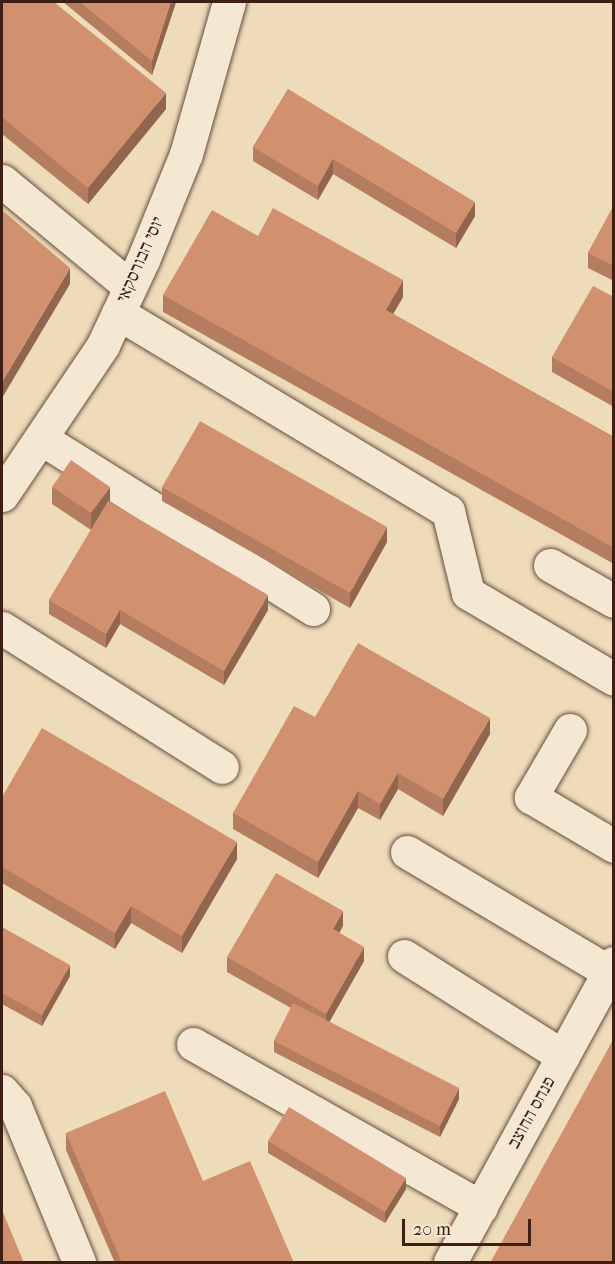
<!DOCTYPE html>
<html>
<head>
<meta charset="utf-8">
<style>
  body { margin:0 }
  #map { position:relative; width:615px; height:1264px; overflow:hidden; background:#eedbb9; font-family:"IM FELL French Canon","Frank Ruhl Libre",serif }
  div>[style] { position:absolute }
  [style*='--x'] { left:calc(var(--x)*1px); top:calc(var(--y)*1px); width:calc(var(--w)*1px); rotate:calc(var(--a)*1deg) }
  .roads { filter:drop-shadow(0 0 2px #694e3e) drop-shadow(0 0 2px #694e3e) }
  .minor>* { height:33px; margin:-16.5px; padding:0 16.5px; transform-origin:16.5px; border-radius:16.5px; background:#f4e8d2 }
  .wall>* { inset:0; background:#b47d5f }
  .shaded-wall>* { inset:0; background:#92664e }
  .building>* { inset:0; background:#d1916f }
  span { translate:-50% -50%; white-space:nowrap; text-align:center; line-height:1.15; -webkit-text-stroke:5px #f4e8d2; paint-order:stroke }
  .street-label { font-size:18px; color:#3d1f15 }
  .frame { position:absolute; inset:0; border:3px solid #3d1f15; pointer-events:none }
  .scale { position:absolute; left:402px; top:1219px; width:129px; height:27px; box-sizing:border-box; border:3px solid #3d1f15; border-top:0; padding-left:8px; font-size:18px; line-height:21px; white-space:nowrap; color:#3d1f15; -webkit-text-stroke:4px #f4e8d2; paint-order:stroke }
</style>
</head>
<body>
<div id="map">
  <div class="roads">
    <div class="minor">
      <div style="--x:2;--y:181;--w:166;--a:39.6"></div>
      <div style="--x:118;--y:313;--w:385;--a:31"></div>
      <div style="--x:448;--y:511;--w:84;--a:76.3"></div>
      <div style="--x:468;--y:593;--w:169;--a:30.5"></div>
      <div style="--x:42;--y:439;--w:320;--a:32.1"></div>
      <div style="--x:2;--y:495;--w:181;--a:-56"></div>
      <div style="--x:103;--y:345;--w:94;--a:-64.8"></div>
      <div style="--x:143;--y:260;--w:114;--a:-67.9"></div>
      <div style="--x:186;--y:154;--w:158;--a:-74.2"></div>
      <div style="--x:550;--y:565;--w:73;--a:29.4"></div>
      <div style="--x:2;--y:628;--w:260;--a:32.3"></div>
      <div style="--x:570;--y:730;--w:78;--a:120.2"></div>
      <div style="--x:531;--y:797;--w:96;--a:30.6"></div>
      <div style="--x:407;--y:852;--w:235;--a:30.7"></div>
      <div style="--x:404;--y:956;--w:188;--a:32.2"></div>
      <div style="--x:193;--y:1044;--w:331;--a:29.5"></div>
      <div style="--x:2;--y:1091;--w:20;--a:49"></div>
      <div style="--x:15;--y:1106;--w:169;--a:67.7"></div>
      <div style="--x:450;--y:1262;--w:341;--a:-61.3"></div>
    </div>
  </div>
  <div class="wall">
    <div style="clip-path:polygon(2px 2px,166px 109px,88px 204px,2px 134px)"></div>
    <div style="clip-path:polygon(63px 2px,176px 2px,152px 75px)"></div>
    <div style="clip-path:polygon(288px 89px,475px 216px,456px 248px,333px 174px,318px 200px,253px 161px,253px 147px)"></div>
    <div style="clip-path:polygon(614px 205px,614px 281px,588px 268px,588px 253px)"></div>
    <div style="clip-path:polygon(258px 236px,403px 297px,393px 314px,614px 437px,614px 564px,163px 312px,163px 295px)"></div>
    <div style="clip-path:polygon(614px 297px,614px 407px,552px 372px,552px 357px)"></div>
    <div style="clip-path:polygon(52px 487px,110px 502px,268px 610px,224px 685px,120px 624px,106px 648px,49px 614px,49px 600px,91px 530px,52px 504px)"></div>
    <div style="clip-path:polygon(162px 487px,387px 542px,350px 608px,162px 501px)"></div>
    <div style="clip-path:polygon(315px 717px,490px 734px,443px 816px,398px 789px,380px 820px,358px 808px,318px 878px,233px 829px,233px 813px)"></div>
    <div style="clip-path:polygon(2px 797px,237px 859px,182px 953px,131px 923px,115px 949px,2px 883px)"></div>
    <div style="clip-path:polygon(343px 926px,339px 933px,364px 961px,329px 1022px,459px 1099px,440px 1137px,274px 1052px,274px 1041px,291px 1008px,227px 972px,227px 957px)"></div>
    <div style="clip-path:polygon(2px 927px,70px 976px,42px 1026px,2px 1004px)"></div>
    <div style="clip-path:polygon(66px 1133px,203px 1181px,294px 1263px,115px 1263px,66px 1150px)"></div>
    <div style="clip-path:polygon(268px 1141px,406px 1189px,385px 1223px,268px 1153px)"></div>
  </div>
  <div class="shaded-wall">
    <div style="clip-path:polygon(171px 2px,176px 2px,152px 75px,152px 61px)"></div>
    <div style="clip-path:polygon(166px 93px,166px 109px,88px 204px,88px 188px)"></div>
    <div style="clip-path:polygon(333px 159px,333px 174px,318px 200px,318px 186px)"></div>
    <div style="clip-path:polygon(475px 202px,475px 216px,456px 248px,456px 233px)"></div>
    <div style="clip-path:polygon(70px 268px,70px 284px,2px 398px,2px 382px)"></div>
    <div style="clip-path:polygon(403px 280px,403px 297px,386px 326px,386px 310px)"></div>
    <div style="clip-path:polygon(110px 487px,110px 503px,91px 530px,91px 513px)"></div>
    <div style="clip-path:polygon(387px 527px,387px 542px,350px 608px,350px 593px)"></div>
    <div style="clip-path:polygon(268px 595px,268px 610px,224px 685px,224px 671px)"></div>
    <div style="clip-path:polygon(120px 610px,120px 624px,106px 648px,106px 634px)"></div>
    <div style="clip-path:polygon(490px 718px,490px 734px,443px 816px,443px 799px)"></div>
    <div style="clip-path:polygon(398px 773px,398px 789px,380px 820px,380px 804px)"></div>
    <div style="clip-path:polygon(358px 791px,358px 808px,318px 878px,318px 862px)"></div>
    <div style="clip-path:polygon(237px 842px,237px 859px,182px 953px,182px 936px)"></div>
    <div style="clip-path:polygon(131px 906px,131px 923px,115px 949px,115px 933px)"></div>
    <div style="clip-path:polygon(343px 911px,343px 926px,333px 944px,333px 929px)"></div>
    <div style="clip-path:polygon(364px 947px,364px 961px,326px 1028px,326px 1014px)"></div>
    <div style="clip-path:polygon(70px 965px,70px 976px,42px 1026px,42px 1015px)"></div>
    <div style="clip-path:polygon(459px 1088px,459px 1099px,440px 1137px,440px 1126px)"></div>
    <div style="clip-path:polygon(406px 1178px,406px 1189px,385px 1223px,385px 1212px)"></div>
  </div>
  <div class="building">
    <div style="clip-path:polygon(2px 2px,54px 2px,166px 93px,88px 188px,2px 117px)"></div>
    <div style="clip-path:polygon(80px 2px,171px 2px,152px 61px)"></div>
    <div style="clip-path:polygon(288px 89px,475px 202px,456px 233px,333px 159px,318px 186px,253px 147px)"></div>
    <div style="clip-path:polygon(614px 205px,614px 266px,588px 253px)"></div>
    <div style="clip-path:polygon(273px 208px,403px 280px,386px 310px,614px 437px,614px 548px,163px 295px,212px 210px,258px 236px)"></div>
    <div style="clip-path:polygon(2px 210px,70px 268px,2px 382px)"></div>
    <div style="clip-path:polygon(593px 286px,614px 297px,614px 392px,552px 357px)"></div>
    <div style="clip-path:polygon(200px 421px,387px 527px,350px 593px,162px 487px)"></div>
    <div style="clip-path:polygon(71px 460px,110px 487px,91px 513px,52px 487px)"></div>
    <div style="clip-path:polygon(108px 501px,268px 595px,224px 671px,120px 610px,106px 634px,49px 600px)"></div>
    <div style="clip-path:polygon(358px 643px,490px 718px,443px 799px,398px 773px,380px 804px,358px 791px,318px 862px,233px 813px,294px 706px,315px 717px)"></div>
    <div style="clip-path:polygon(42px 728px,237px 842px,182px 936px,131px 906px,115px 933px,2px 867px,2px 797px)"></div>
    <div style="clip-path:polygon(276px 873px,343px 911px,333px 929px,364px 947px,326px 1014px,227px 957px)"></div>
    <div style="clip-path:polygon(2px 927px,70px 965px,42px 1015px,2px 993px)"></div>
    <div style="clip-path:polygon(293px 1003px,459px 1088px,440px 1126px,274px 1041px)"></div>
    <div style="clip-path:polygon(614px 1038px,614px 1263px,490px 1263px)"></div>
    <div style="clip-path:polygon(165px 1091px,203px 1181px,250px 1161px,294px 1263px,122px 1263px,66px 1133px)"></div>
    <div style="clip-path:polygon(289px 1107px,406px 1178px,385px 1212px,268px 1141px)"></div>
    <div style="clip-path:polygon(2px 1210px,24px 1263px,2px 1263px)"></div>
  </div>
  <div class="street-label">
    <span style="left:141px;top:260px;rotate:-66deg">יוסי הבורסקאי</span>
    <span style="left:532px;top:1113px;rotate:-61deg">פנחס החוצב</span>
  </div>
  <div class="frame"></div>
  <div class="scale">20 m</div>
</div>
</body>
</html>
